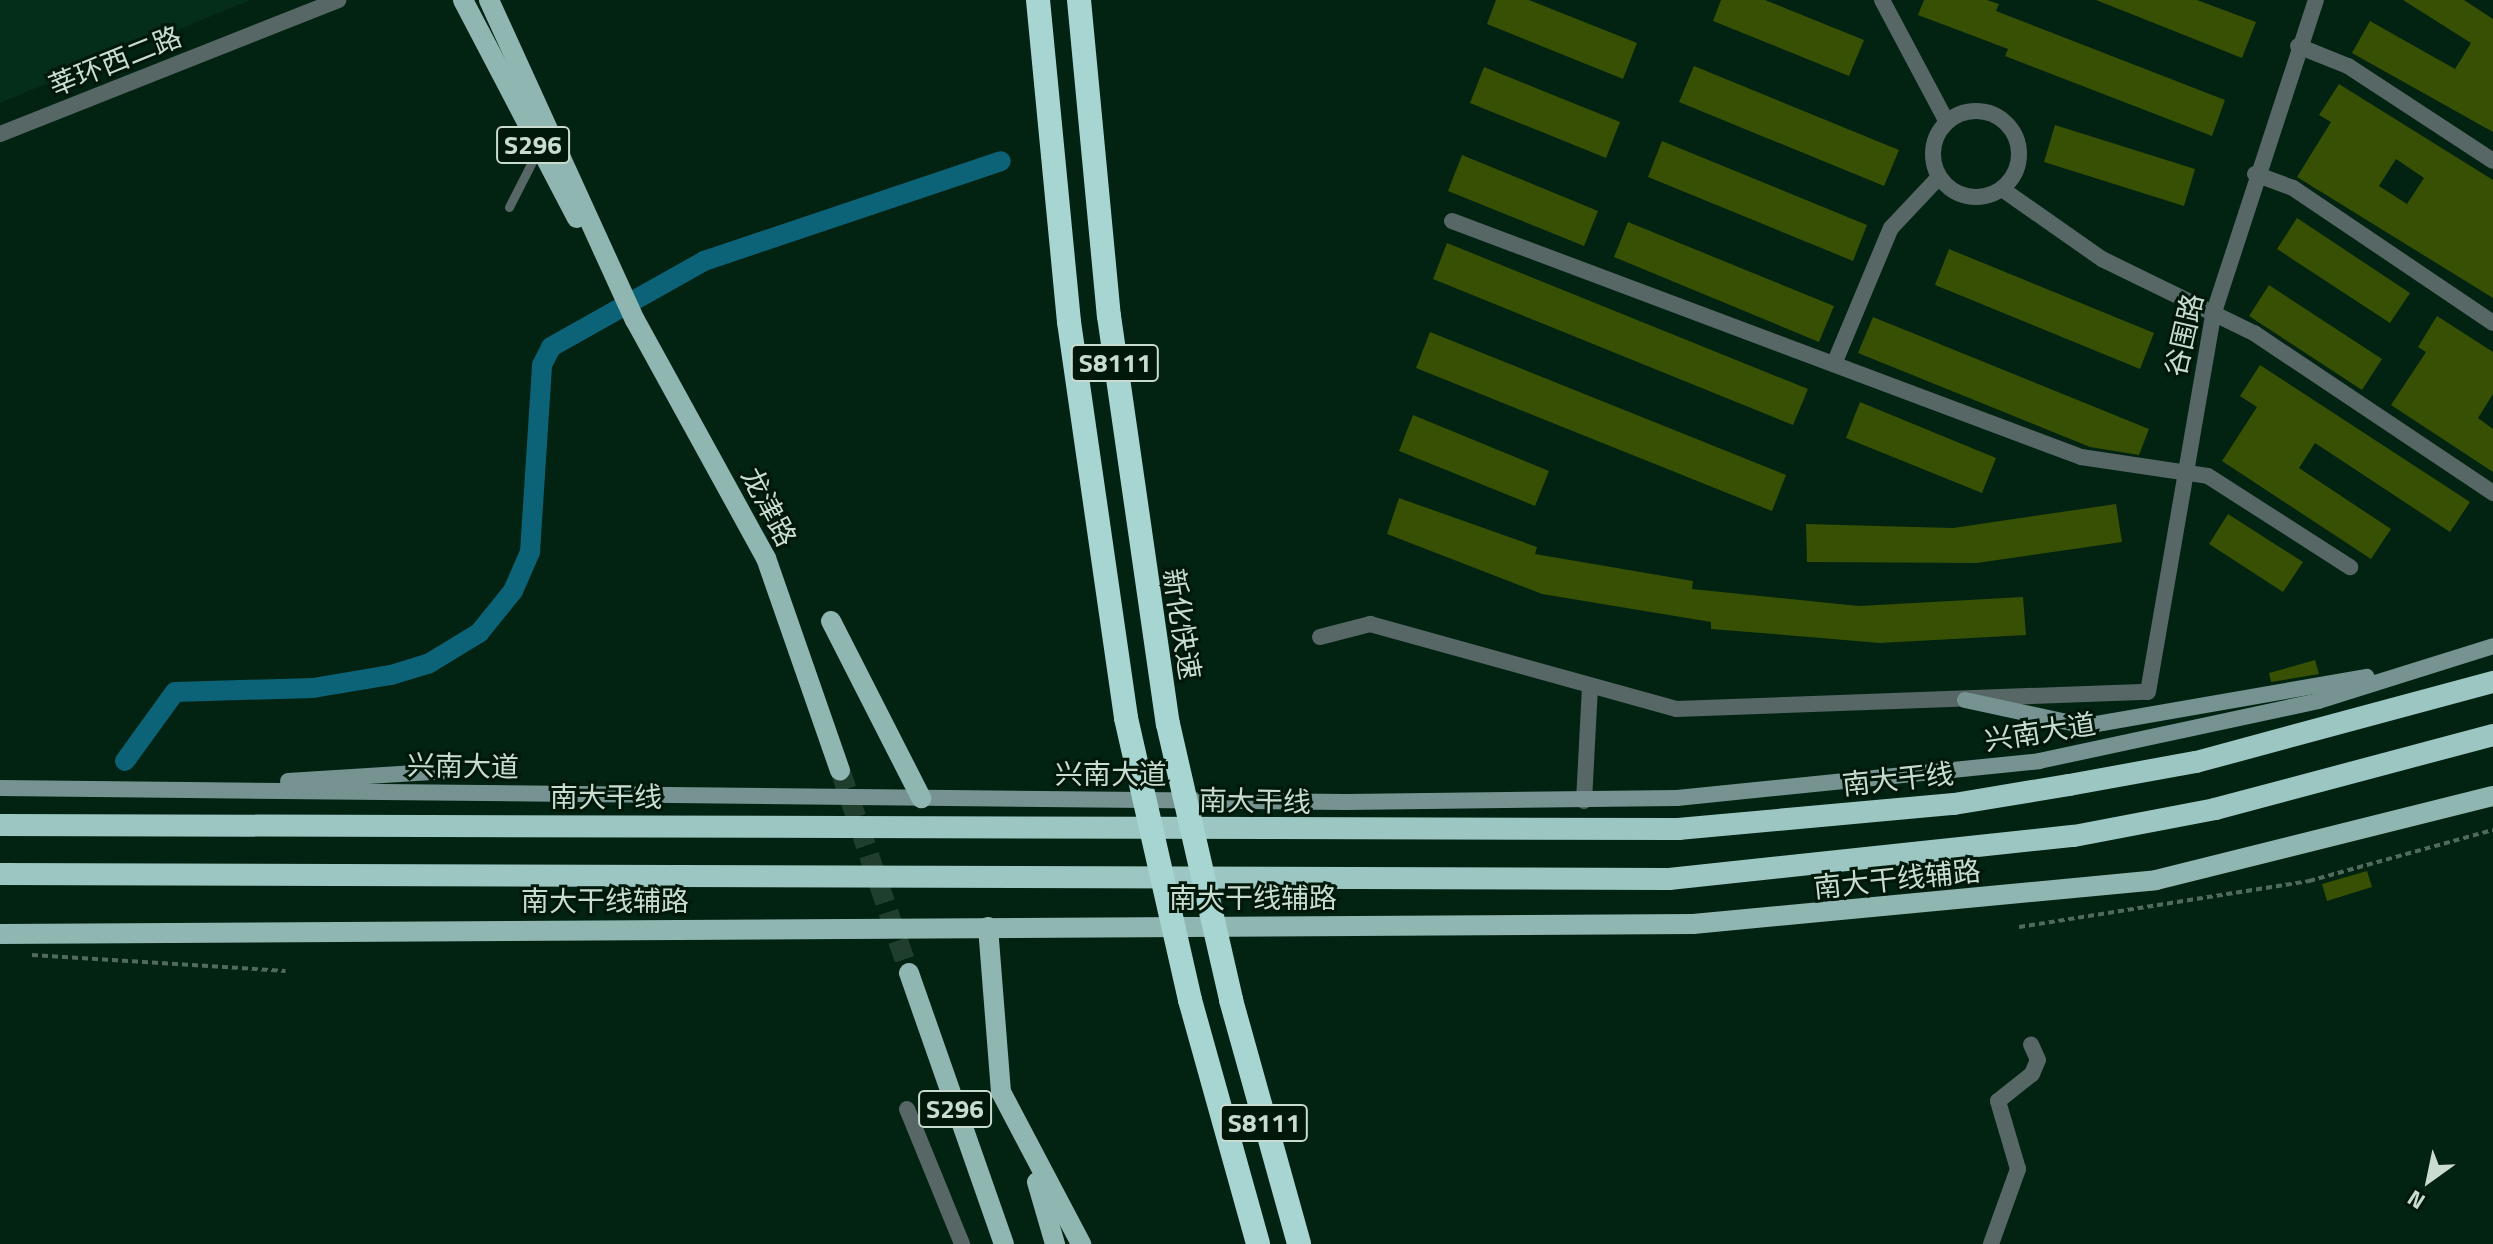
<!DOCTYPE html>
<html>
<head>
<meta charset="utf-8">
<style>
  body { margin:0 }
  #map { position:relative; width:2493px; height:1244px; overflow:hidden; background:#022212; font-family:"Titillium Web","Noto Sans SC",sans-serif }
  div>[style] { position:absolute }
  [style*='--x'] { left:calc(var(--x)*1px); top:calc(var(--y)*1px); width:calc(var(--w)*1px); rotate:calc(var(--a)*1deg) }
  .built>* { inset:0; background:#042d1a }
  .canal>* { height:20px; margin:-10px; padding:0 10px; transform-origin:10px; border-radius:10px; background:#0c6277 }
  .building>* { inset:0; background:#375003 }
  .primary-tunnel>* { height:20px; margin-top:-10px; transform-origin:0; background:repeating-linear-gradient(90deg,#203e2e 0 20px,transparent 0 30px) }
  .path>* { height:4px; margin-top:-2px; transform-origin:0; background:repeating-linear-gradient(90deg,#506a5c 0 6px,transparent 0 10px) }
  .service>* { height:9px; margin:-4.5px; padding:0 4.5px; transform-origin:4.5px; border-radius:4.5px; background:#566766 }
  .minor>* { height:16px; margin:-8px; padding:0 8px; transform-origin:8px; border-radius:8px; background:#566766 }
  .minor>.ring { margin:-8px; padding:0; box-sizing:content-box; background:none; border:16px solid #566766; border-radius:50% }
  .tertiary>* { height:16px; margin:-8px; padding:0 8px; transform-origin:8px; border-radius:8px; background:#566766 }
  .secondary>* { height:16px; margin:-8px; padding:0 8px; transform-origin:8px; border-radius:8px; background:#769391 }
  .primary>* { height:20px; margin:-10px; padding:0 10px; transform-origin:10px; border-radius:10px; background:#90b6b2 }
  .trunk>* { height:22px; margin:-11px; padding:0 11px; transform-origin:11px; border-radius:11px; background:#9cc6c2 }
  .motorway>* { height:24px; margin:-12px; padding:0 12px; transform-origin:12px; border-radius:12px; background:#a7d5d1 }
  .motorway-bridge>* { height:24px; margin:-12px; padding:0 12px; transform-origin:12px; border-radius:12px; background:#a7d5d1 }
  span { translate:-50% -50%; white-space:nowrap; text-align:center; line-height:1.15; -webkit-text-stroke:6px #00180a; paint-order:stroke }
  .shield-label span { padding:2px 6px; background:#00180a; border:2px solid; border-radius:6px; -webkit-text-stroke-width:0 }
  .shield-label { font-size:26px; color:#cadbd0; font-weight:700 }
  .street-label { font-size:28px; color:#cadbd0 }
  .north { position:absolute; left:2389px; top:1140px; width:80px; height:80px; -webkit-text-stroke:6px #00180a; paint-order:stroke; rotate:213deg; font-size:22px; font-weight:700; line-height:32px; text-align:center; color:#cadbd0 }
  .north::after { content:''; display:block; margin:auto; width:28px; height:36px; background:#cadbd0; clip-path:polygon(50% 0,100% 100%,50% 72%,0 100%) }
</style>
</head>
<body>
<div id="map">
  <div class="built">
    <div style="clip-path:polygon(0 0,251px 0,0 103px)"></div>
  </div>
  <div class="canal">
    <div style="--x:125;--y:761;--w:85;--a:-54.1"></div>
    <div style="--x:175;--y:692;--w:138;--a:-1.7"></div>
    <div style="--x:313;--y:688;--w:79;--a:-9.5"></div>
    <div style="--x:391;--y:675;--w:39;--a:-17"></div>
    <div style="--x:428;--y:664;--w:60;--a:-31.3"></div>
    <div style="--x:479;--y:633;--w:54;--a:-51"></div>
    <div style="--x:513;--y:591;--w:43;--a:-66.4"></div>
    <div style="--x:530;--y:552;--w:187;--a:-86.3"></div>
    <div style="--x:542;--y:365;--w:20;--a:-63"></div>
    <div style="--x:551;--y:347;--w:176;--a:-29.3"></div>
    <div style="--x:704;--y:261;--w:313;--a:-18.6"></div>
  </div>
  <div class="building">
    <div style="clip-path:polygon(1496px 0,1529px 0,1637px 43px,1623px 79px,1487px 24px)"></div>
    <div style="clip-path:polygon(1721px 0,1765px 0,1864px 40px,1849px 76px,1713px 21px)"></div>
    <div style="clip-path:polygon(1924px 0,1987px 0,1999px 4px,1996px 11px,2225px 100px,2212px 136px,2005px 56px,2008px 49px,1918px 15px)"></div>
    <div style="clip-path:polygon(2096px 0,2197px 0,2256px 22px,2242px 58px)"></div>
    <div style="clip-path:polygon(2403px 0,2464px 0,2493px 19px,2493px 132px,2352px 53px,2370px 21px,2455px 69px,2471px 43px)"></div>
    <div style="clip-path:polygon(1694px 66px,1899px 150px,1884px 186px,1679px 102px)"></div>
    <div style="clip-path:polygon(1484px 67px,1620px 122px,1606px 158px,1470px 103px)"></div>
    <div style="clip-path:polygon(evenodd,2339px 84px,2493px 180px,2493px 298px,2297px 177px,2331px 122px,2319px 115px,2339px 84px,2396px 159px,2424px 178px,2407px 204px,2379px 186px,2396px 159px)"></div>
    <div style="clip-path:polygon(2055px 125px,2195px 169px,2184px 206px,2044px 162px)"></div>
    <div style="clip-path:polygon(1662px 141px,1867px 225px,1853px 261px,1648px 177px)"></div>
    <div style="clip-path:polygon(1462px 155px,1598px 211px,1584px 246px,1448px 191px)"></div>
    <div style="clip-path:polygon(2297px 218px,2410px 293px,2390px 323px,2277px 249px)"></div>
    <div style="clip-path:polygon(1628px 222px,1834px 306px,1819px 342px,1614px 257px)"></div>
    <div style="clip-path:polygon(1447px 243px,1808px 389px,1793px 425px,1433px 279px)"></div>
    <div style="clip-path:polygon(1949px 249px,2154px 333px,2140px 369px,1935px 285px)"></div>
    <div style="clip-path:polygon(2269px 285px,2382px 359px,2362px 390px,2249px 316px)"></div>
    <div style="clip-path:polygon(2437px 316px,2493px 352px,2493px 394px,2478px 418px,2493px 429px,2493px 472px,2391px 405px,2426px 352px,2418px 347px)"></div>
    <div style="clip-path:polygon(1873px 317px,2149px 429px,2139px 455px,2090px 447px,1858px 353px)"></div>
    <div style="clip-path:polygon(1430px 332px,1786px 475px,1772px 511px,1416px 368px)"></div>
    <div style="clip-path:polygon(2260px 365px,2470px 502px,2450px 532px,2315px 443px,2299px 468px,2391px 529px,2371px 559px,2222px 461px,2257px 407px,2240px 396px)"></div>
    <div style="clip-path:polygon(1860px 402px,1996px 458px,1982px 493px,1846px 438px)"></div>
    <div style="clip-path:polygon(1413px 415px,1549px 471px,1535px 506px,1399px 451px)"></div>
    <div style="clip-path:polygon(1399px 498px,1537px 547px,1535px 554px,1693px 581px,1692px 589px,1859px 606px,2023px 597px,2026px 635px,1880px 643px,1785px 635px,1711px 629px,1711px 622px,1542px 594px,1387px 534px)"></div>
    <div style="clip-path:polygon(2116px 504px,2122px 542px,1977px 563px,1807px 562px,1806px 524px,1953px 528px)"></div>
    <div style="clip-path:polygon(2228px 514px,2303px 562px,2283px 592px,2209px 544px)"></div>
    <div style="clip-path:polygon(2315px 660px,2319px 674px,2271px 682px,2269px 673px)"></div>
    <div style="clip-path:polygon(2367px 871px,2372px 887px,2327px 901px,2322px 884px)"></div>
  </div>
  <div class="primary-tunnel">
    <div style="--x:840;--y:770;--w:214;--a:71.2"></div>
  </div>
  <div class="path">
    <div style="--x:2019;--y:927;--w:294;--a:-9"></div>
    <div style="--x:2309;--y:881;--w:191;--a:-15.5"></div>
    <div style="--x:32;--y:955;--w:254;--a:3.6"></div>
  </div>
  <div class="service">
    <div style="--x:509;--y:207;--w:62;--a:-63"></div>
  </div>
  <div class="minor">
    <div style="--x:1882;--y:0;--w:138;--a:62"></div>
    <div style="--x:2298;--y:46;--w:54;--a:21.8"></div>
    <div style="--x:2348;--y:66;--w:173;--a:33.2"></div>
    <div class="ring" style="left:1933px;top:111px;width:70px;height:70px"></div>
    <div style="--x:2255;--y:174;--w:40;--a:20.2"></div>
    <div style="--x:2293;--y:188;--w:241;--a:34"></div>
    <div style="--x:2002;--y:189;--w:122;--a:35"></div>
    <div style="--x:2102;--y:259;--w:169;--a:26"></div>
    <div style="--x:2254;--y:333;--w:288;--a:33.8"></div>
    <div style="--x:1452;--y:221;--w:672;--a:20.57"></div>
    <div style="--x:2081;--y:457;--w:128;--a:8.5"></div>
    <div style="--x:2208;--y:476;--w:169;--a:32.7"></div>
    <div style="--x:1834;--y:364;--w:147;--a:-67.3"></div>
    <div style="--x:1891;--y:228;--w:70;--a:-46.7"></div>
    <div style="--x:1320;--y:637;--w:52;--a:-14.6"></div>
    <div style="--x:1370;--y:624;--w:318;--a:15.5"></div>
    <div style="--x:1676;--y:709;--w:472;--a:-2.1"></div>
    <div style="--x:2148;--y:692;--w:383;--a:-80.2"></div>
    <div style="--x:2213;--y:315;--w:331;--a:-71.9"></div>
    <div style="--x:1584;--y:801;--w:114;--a:-87"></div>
    <div style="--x:907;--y:1109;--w:146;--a:67.8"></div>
    <div style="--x:1991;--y:1244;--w:80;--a:-70.2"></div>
    <div style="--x:2018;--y:1169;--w:71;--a:-106.4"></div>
    <div style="--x:1998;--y:1101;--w:43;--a:-38.5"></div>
    <div style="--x:2032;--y:1074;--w:15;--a:-67"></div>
    <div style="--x:2038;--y:1060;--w:17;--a:-114"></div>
  </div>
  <div class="tertiary">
    <div style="--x:0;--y:134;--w:364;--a:-21.6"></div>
  </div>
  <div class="secondary">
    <div style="--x:1965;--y:700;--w:123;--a:12.2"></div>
    <div style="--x:2085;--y:726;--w:286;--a:-9.9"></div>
    <div style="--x:288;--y:781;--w:160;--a:-3.6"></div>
    <div style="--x:0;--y:788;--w:1346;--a:0.6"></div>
    <div style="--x:1346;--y:802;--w:331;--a:-0.7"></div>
    <div style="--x:1677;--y:798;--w:364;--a:-5.8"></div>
    <div style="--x:2039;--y:761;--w:285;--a:-12.1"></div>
    <div style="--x:2318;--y:701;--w:183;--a:-17.4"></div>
  </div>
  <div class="primary">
    <div style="--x:463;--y:0;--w:246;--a:62.4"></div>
    <div style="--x:489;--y:0;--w:352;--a:65.5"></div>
    <div style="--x:635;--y:320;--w:272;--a:61.2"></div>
    <div style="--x:766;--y:558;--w:225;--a:70.8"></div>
    <div style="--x:831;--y:621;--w:199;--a:63"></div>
    <div style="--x:988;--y:927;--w:166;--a:85.5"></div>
    <div style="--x:1001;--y:1092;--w:172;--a:62.2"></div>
    <div style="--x:0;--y:934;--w:1693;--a:-0.34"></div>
    <div style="--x:1693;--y:924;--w:465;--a:-5.4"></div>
    <div style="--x:2156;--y:880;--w:347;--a:-14"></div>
    <div style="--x:909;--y:973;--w:287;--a:70.7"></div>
    <div style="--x:1037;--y:1182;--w:65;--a:73.8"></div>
  </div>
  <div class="trunk">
    <div style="--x:0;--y:825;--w:1678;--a:0.14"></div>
    <div style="--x:1678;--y:829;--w:277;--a:-5.2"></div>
    <div style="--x:1954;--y:804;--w:117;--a:-9.4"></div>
    <div style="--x:2069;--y:785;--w:129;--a:-10.3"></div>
    <div style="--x:2196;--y:762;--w:308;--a:-15.1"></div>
    <div style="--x:0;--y:874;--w:1669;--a:0.17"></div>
    <div style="--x:1669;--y:879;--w:407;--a:-6.1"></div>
    <div style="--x:2074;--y:836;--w:144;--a:-10.8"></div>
    <div style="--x:2215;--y:809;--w:288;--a:-14.9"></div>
  </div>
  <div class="motorway">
    <div style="--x:1038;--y:0;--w:323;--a:84.5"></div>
    <div style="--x:1069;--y:322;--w:400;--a:81.8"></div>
    <div style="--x:1079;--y:0;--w:317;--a:84.6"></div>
    <div style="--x:1109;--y:316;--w:412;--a:81.8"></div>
    <div style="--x:1190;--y:1000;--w:253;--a:74.4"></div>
    <div style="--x:1231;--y:1000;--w:253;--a:74.4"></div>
  </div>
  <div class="motorway-bridge">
    <div style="--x:1126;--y:718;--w:289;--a:77.2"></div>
    <div style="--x:1168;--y:724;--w:283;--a:77.1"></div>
  </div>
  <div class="shield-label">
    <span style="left:533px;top:145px">S296</span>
    <span style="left:1115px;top:363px">S8111</span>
    <span style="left:955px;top:1109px">S296</span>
    <span style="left:1264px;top:1123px">S8111</span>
  </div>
  <div class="street-label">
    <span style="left:115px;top:61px;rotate:-22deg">莘环西二路</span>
    <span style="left:2184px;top:335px;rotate:-77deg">谷围路</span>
    <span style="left:769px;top:507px;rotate:62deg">龙津路</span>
    <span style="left:1182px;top:624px;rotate:81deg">新化快速</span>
    <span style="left:2040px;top:732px;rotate:-9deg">兴南大道</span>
    <span style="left:463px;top:766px;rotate:1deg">兴南大道</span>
    <span style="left:1111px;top:774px">兴南大道</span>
    <span style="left:1898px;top:779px;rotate:-6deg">南大干线</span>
    <span style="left:606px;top:797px">南大干线</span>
    <span style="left:1255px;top:801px;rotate:1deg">南大干线</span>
    <span style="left:1897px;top:879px;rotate:-6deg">南大干线辅路</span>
    <span style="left:1253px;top:898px">南大干线辅路</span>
    <span style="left:605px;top:901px">南大干线辅路</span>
  </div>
  <div class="north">N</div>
</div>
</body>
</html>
